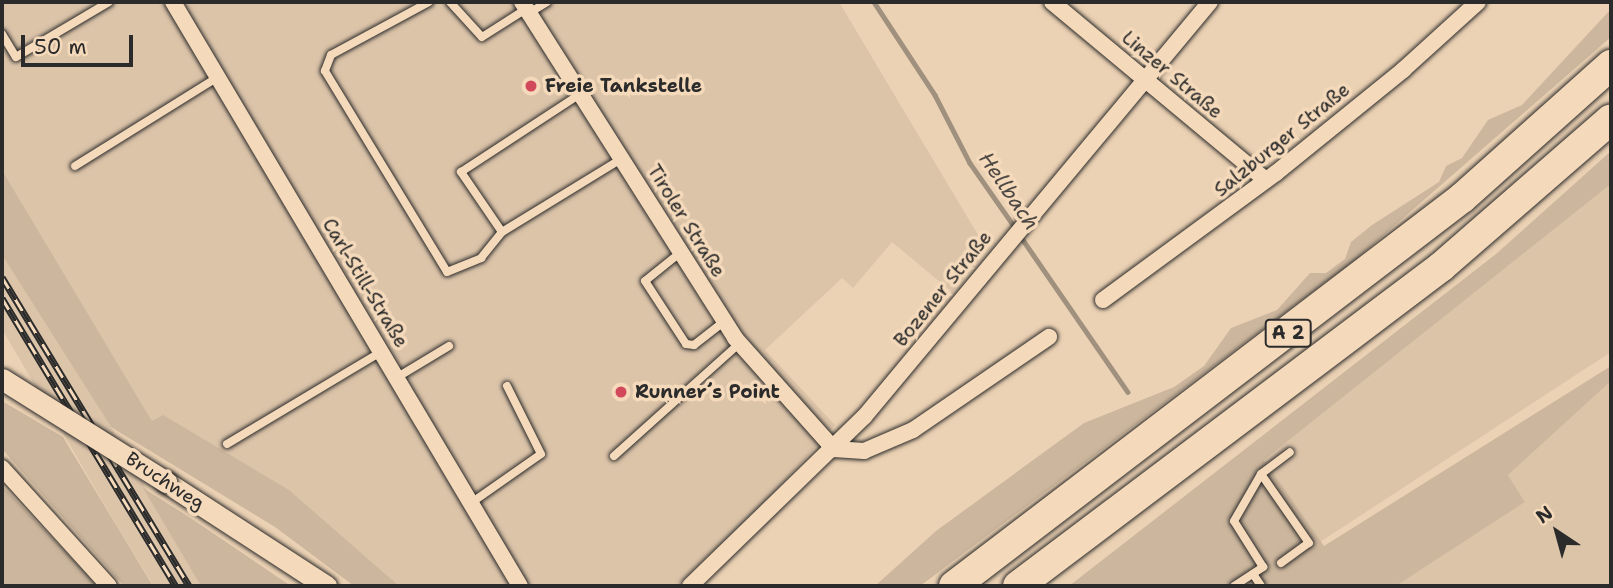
<!DOCTYPE html>
<html>
<head>
<meta charset="utf-8">
<style>
  body { margin:0 }
  #map { position:relative; width:1613px; height:588px; overflow:hidden; background:#ecd2b4; font-family:"Shantell Sans",sans-serif }
  div>[style] { position:absolute }
  [style*='--x'] { left:calc(var(--x)*1px); top:calc(var(--y)*1px); width:calc(var(--w)*1px); rotate:calc(var(--a)*1deg) }
  .built>* { inset:0; background:#dcc4a9 }
  .green>* { inset:0; background:#ccb69d }
  .stream>* { height:4.5px; margin:-2.25px; padding:0 2.25px; transform-origin:2.25px; border-radius:2.25px; background:#a0907e }
  .roads { filter:drop-shadow(0 0 2px #2b2b2b) drop-shadow(0 0 2px #2b2b2b) }
  .service>* { height:8px; margin:-4px; padding:0 4px; transform-origin:4px; border-radius:4px; background:#f4d9ba }
  .minor>* { height:16px; margin:-8px; padding:0 8px; transform-origin:8px; border-radius:8px; background:#f4d9ba }
  .tertiary>* { height:21px; margin:-10.5px; padding:0 10.5px; transform-origin:10.5px; border-radius:10.5px; background:#f4d9ba }
  .motorway>* { height:30px; margin:-15px; padding:0 15px; transform-origin:15px; border-radius:15px; background:#f4d9ba }
  .rail>* { height:7px; margin-top:-3.5px; transform-origin:0; background:repeating-linear-gradient(90deg,#f4d9ba 0 13px,#2b2b2b 0 26px); box-sizing:border-box; border-block:2px solid #2b2b2b }
  .bridges { filter:drop-shadow(0 0 2px #2b2b2b) drop-shadow(0 0 2px #2b2b2b) }
  .tertiary-bridge>* { height:21px; margin:-10.5px; padding:0 10.5px; transform-origin:10.5px; border-radius:10.5px; background:#f4d9ba }
  .dots>* { width:19px; height:19px; translate:-50% -50%; box-sizing:border-box; border:4px solid #f4d9ba; border-radius:50% }
  span { translate:-50% -50%; white-space:nowrap; text-align:center; line-height:1.15; -webkit-text-stroke:7px #f4d9ba; paint-order:stroke }
  .shield-label span { padding:2px 5px; background:#f4d9ba; border:2px solid; border-radius:5px; -webkit-text-stroke-width:0 }
  .shield-label { font-size:18px; color:#2b2b2b; font-weight:700 }
  .street-label { font-size:19px; color:#2b2b2b }
  .poi-label { font-size:19px; color:#2b2b2b; font-weight:700 }
  .left { translate:0 -50%; text-align:left }
  .water-label { font-size:21px; color:#4e4944; font-style:italic }
  .frame { position:absolute; inset:0; border:4px solid #2b2b2b; pointer-events:none }
  .north { position:absolute; left:1522px; top:497px; width:70px; height:70px; -webkit-text-stroke:5px #f4d9ba; paint-order:stroke; rotate:324deg; font-size:19px; font-weight:700; line-height:28px; text-align:center; color:#2b2b2b }
  .north::after { content:''; display:block; margin:auto; width:24px; height:32px; background:#2b2b2b; clip-path:polygon(50% 0,100% 100%,50% 72%,0 100%) }
  .scale { position:absolute; left:21px; top:35px; width:112px; height:32px; box-sizing:border-box; border:4px solid #2b2b2b; border-top:0; padding-left:9px; font-size:21px; line-height:24px; white-space:nowrap; color:#2b2b2b; -webkit-text-stroke:5px #f4d9ba; paint-order:stroke }
</style>
</head>
<body>
<div id="map">
  <div class="built">
    <div style="clip-path:polygon(2px 2px,839px 2px,987px 250px,952px 292px,892px 242px,853px 288px,842px 278px,765px 350px,835px 425px,766px 502px,676px 586px,399px 586px,152px 421px,2px 170px)"></div>
    <div style="clip-path:polygon(1611px 184px,1611px 352px,1320px 542px,1264px 460px)"></div>
    <div style="clip-path:polygon(2px 255px,111px 427px,201px 586px,154px 586px,120px 531px,2px 329px)"></div>
    <div style="clip-path:polygon(1611px 381px,1611px 586px,1396px 586px,1525px 502px,1508px 475px)"></div>
  </div>
  <div class="green">
    <div style="clip-path:polygon(1611px 9px,1611px 37px,1355px 260px,920px 586px,875px 586px,936px 531px,1084px 423px,1174px 387px,1204px 366px,1231px 328px,1277px 310px,1310px 273px,1326px 273px,1345px 259px,1351px 242px,1372px 225px,1439px 182px,1446px 166px,1462px 158px,1488px 120px,1522px 105px)"></div>
    <div style="clip-path:polygon(1611px 151px,1611px 184px,1264px 460px,1324px 546px,1611px 366px,1611px 381px,1508px 475px,1525px 502px,1396px 586px,1069px 586px,1496px 254px)"></div>
    <div style="clip-path:polygon(2px 170px,152px 421px,163px 415px,289px 490px,399px 586px,354px 586px,275px 527px,111px 427px,2px 255px)"></div>
    <div style="clip-path:polygon(2px 401px,63px 437px,153px 586px,124px 586px,2px 449px)"></div>
    <div style="clip-path:polygon(2px 486px,13px 497px,98px 586px,2px 586px)"></div>
    <div style="clip-path:polygon(143px 488px,189px 517px,291px 586px,201px 586px)"></div>
  </div>
  <div class="stream">
    <div style="--x:874;--y:2;--w:111;--a:56.7"></div>
    <div style="--x:935;--y:95;--w:76;--a:62.8"></div>
    <div style="--x:970;--y:163;--w:80;--a:55.1"></div>
    <div style="--x:1021;--y:237;--w:188;--a:55.4"></div>
  </div>
  <div class="roads">
    <div class="service">
      <div style="--x:429;--y:2;--w:111;--a:151.6"></div>
      <div style="--x:331;--y:55;--w:17;--a:111"></div>
      <div style="--x:325;--y:71;--w:235;--a:58.7"></div>
      <div style="--x:447;--y:272;--w:37;--a:-22"></div>
      <div style="--x:481;--y:258;--w:33;--a:-51"></div>
      <div style="--x:502;--y:232;--w:140;--a:-31.5"></div>
      <div style="--x:450;--y:2;--w:47;--a:47.6"></div>
      <div style="--x:482;--y:37;--w:52;--a:-32.5"></div>
      <div style="--x:529;--y:13;--w:21;--a:-31"></div>
      <div style="--x:2;--y:34;--w:27;--a:59"></div>
      <div style="--x:16;--y:57;--w:108;--a:-30.6"></div>
      <div style="--x:75;--y:166;--w:168;--a:-31.9"></div>
      <div style="--x:502;--y:232;--w:73;--a:-124.3"></div>
      <div style="--x:461;--y:172;--w:142;--a:-33.2"></div>
      <div style="--x:681;--y:252;--w:46;--a:141.1"></div>
      <div style="--x:645;--y:281;--w:75;--a:56.9"></div>
      <div style="--x:686;--y:344;--w:8;--a:7"></div>
      <div style="--x:694;--y:345;--w:39;--a:-38"></div>
      <div style="--x:396;--y:378;--w:62;--a:-31.1"></div>
      <div style="--x:227;--y:444;--w:179;--a:-30.9"></div>
      <div style="--x:614;--y:456;--w:169;--a:-41.9"></div>
      <div style="--x:471;--y:503;--w:85;--a:-35"></div>
      <div style="--x:541;--y:454;--w:76;--a:-116.6"></div>
      <div style="--x:1281;--y:563;--w:34;--a:-36"></div>
      <div style="--x:1309;--y:543;--w:84;--a:-124.8"></div>
      <div style="--x:1261;--y:474;--w:36;--a:-37"></div>
      <div style="--x:1253;--y:574;--w:14;--a:56"></div>
      <div style="--x:1234;--y:586;--w:35;--a:-33"></div>
      <div style="--x:1263;--y:567;--w:54;--a:-122.2"></div>
      <div style="--x:1234;--y:521;--w:54;--a:-60.1"></div>
    </div>
    <div class="minor">
      <div style="--x:173;--y:2;--w:679;--a:59.28"></div>
      <div style="--x:522;--y:2;--w:398;--a:57.6"></div>
      <div style="--x:735;--y:338;--w:149;--a:48.3"></div>
      <div style="--x:834;--y:449;--w:30;--a:4"></div>
      <div style="--x:864;--y:451;--w:53;--a:-23.2"></div>
      <div style="--x:913;--y:430;--w:165;--a:-34.4"></div>
      <div style="--x:1052;--y:2;--w:278;--a:39.8"></div>
      <div style="--x:1103;--y:300;--w:215;--a:-36.3"></div>
      <div style="--x:1276;--y:173;--w:164;--a:-39"></div>
      <div style="--x:1403;--y:70;--w:101;--a:-42.2"></div>
      <div style="--x:2;--y:468;--w:159;--a:47.8"></div>
      <div style="--x:690;--y:586;--w:243;--a:-44.2"></div>
      <div style="--x:864;--y:417;--w:540;--a:-50.18"></div>
    </div>
    <div class="tertiary">
      <div style="--x:166;--y:482;--w:191;--a:33"></div>
    </div>
    <div class="motorway">
      <div style="--x:954;--y:586;--w:639;--a:-37.37"></div>
      <div style="--x:1462;--y:198;--w:200;--a:-41.8"></div>
      <div style="--x:1018;--y:586;--w:530;--a:-37.02"></div>
      <div style="--x:1441;--y:267;--w:225;--a:-41"></div>
    </div>
  </div>
  <div class="rail">
    <div style="--x:2;--y:277;--w:361;--a:58.8"></div>
    <div style="--x:2;--y:298;--w:336;--a:58.9"></div>
  </div>
  <div class="bridges">
    <div class="tertiary-bridge">
      <div style="--x:2;--y:379;--w:194;--a:32.1"></div>
    </div>
  </div>
  <div class="dots">
    <div style="left:531px;top:86px;background:#d1495b"></div>
    <div style="left:621px;top:392px;background:#d1495b"></div>
  </div>
  <div class="shield-label">
    <span style="left:1288px;top:333px">A 2</span>
  </div>
  <div class="street-label">
    <span style="left:1172px;top:75px;rotate:40deg">Linzer Straße</span>
    <span style="left:1282px;top:140px;rotate:-39deg">Salzburger Straße</span>
    <span style="left:686px;top:221px;rotate:58deg">Tiroler Straße</span>
    <span style="left:365px;top:283px;rotate:59deg">Carl-Still-Straße</span>
    <span style="left:943px;top:289px;rotate:-51deg">Bozener Straße</span>
    <span style="left:165px;top:481px;rotate:33deg">Bruchweg</span>
  </div>
  <div class="poi-label">
    <span class="left" style="left:545px;top:86px">Freie Tankstelle</span>
    <span class="left" style="left:635px;top:392px">Runner´s Point</span>
  </div>
  <div class="water-label">
    <span style="left:1009px;top:191px;rotate:56deg">Hellbach</span>
  </div>
  <div class="frame"></div>
  <div class="north">N</div>
  <div class="scale">50 m</div>
</div>
</body>
</html>
